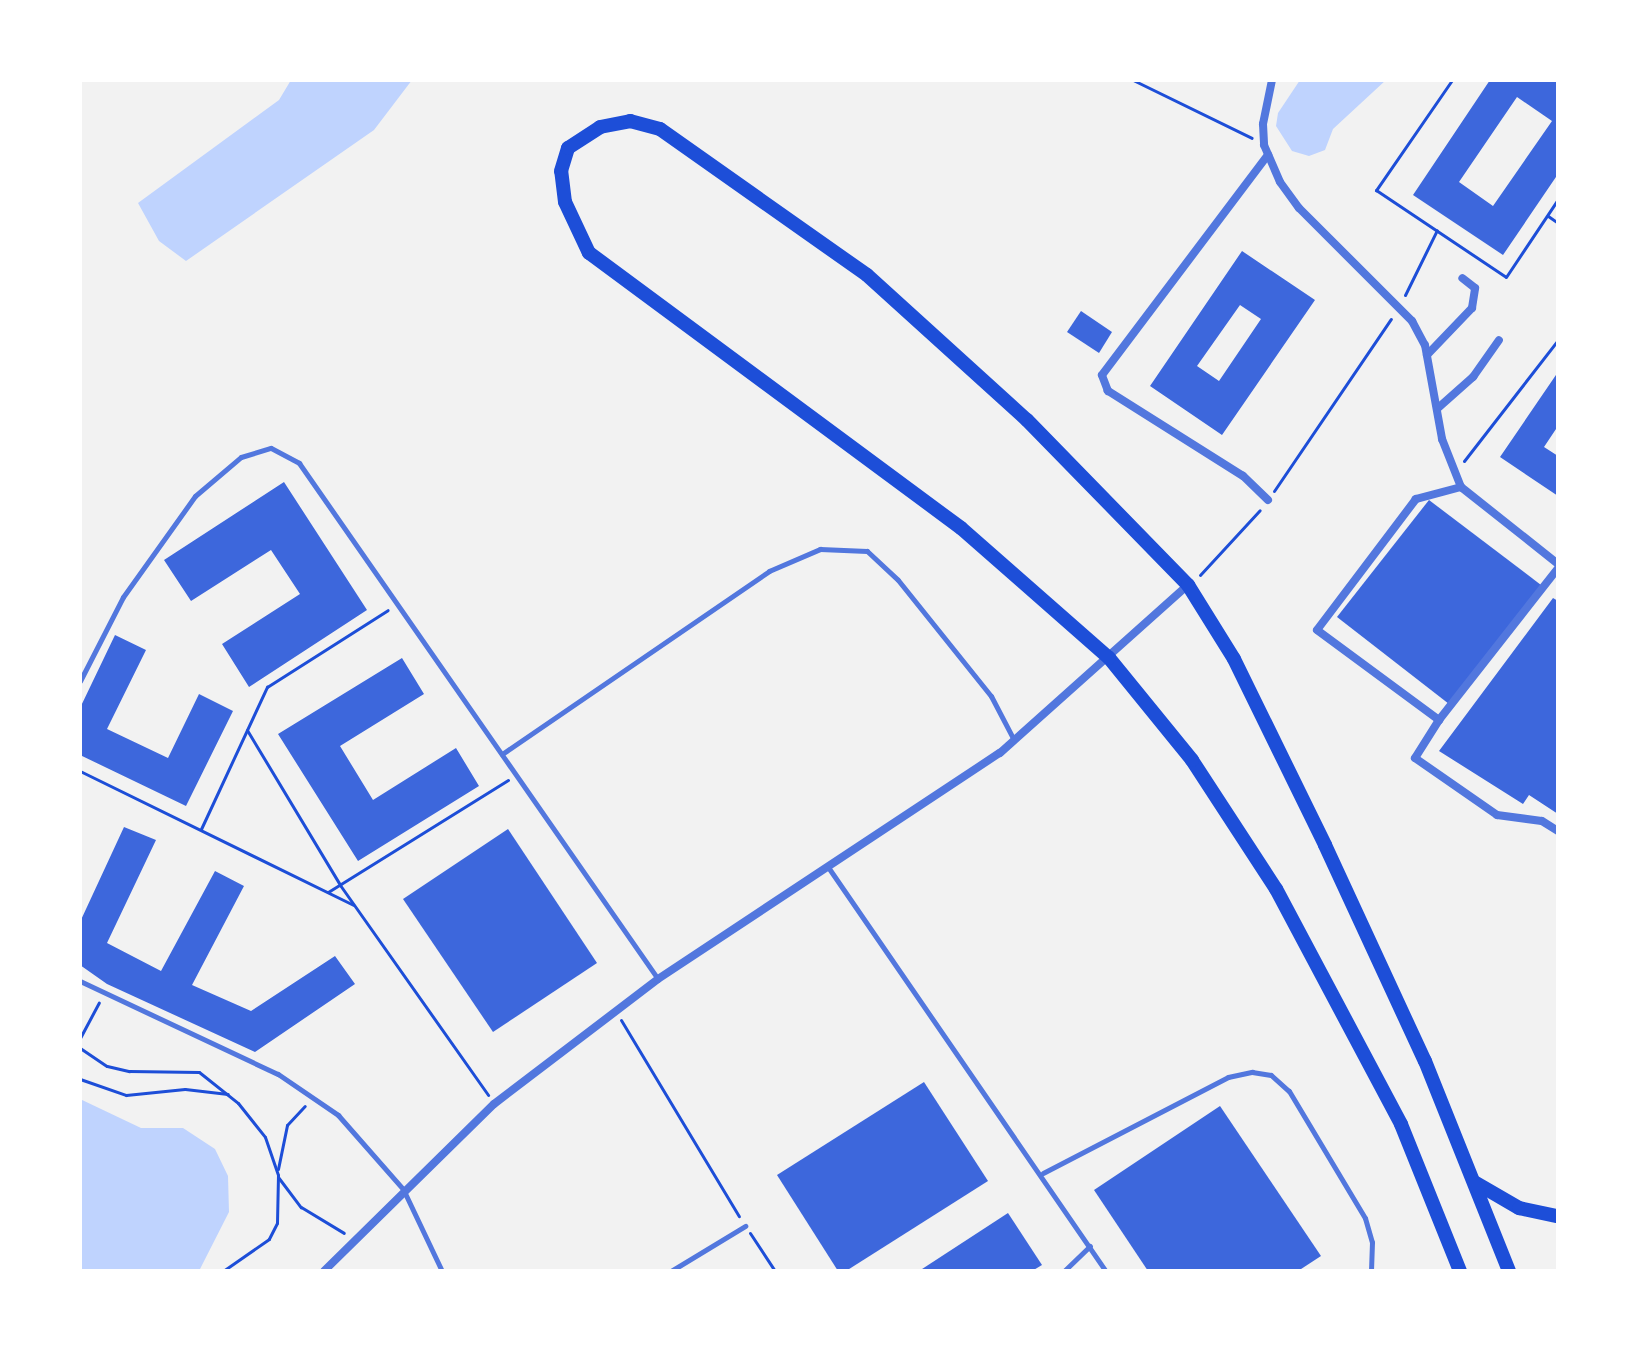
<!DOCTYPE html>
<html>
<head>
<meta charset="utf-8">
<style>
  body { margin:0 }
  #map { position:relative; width:1638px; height:1351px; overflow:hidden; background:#f2f2f2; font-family:"Source Sans 3",sans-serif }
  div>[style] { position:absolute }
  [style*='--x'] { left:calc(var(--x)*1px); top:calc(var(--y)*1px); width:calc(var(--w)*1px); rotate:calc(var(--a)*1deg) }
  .water>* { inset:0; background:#bfd3fe }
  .building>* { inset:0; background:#3d67dc }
  .path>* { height:3px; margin:-1.5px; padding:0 1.5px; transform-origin:1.5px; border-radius:1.5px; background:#1d4ed8 }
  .service>* { height:5px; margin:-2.5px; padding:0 2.5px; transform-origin:2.5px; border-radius:2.5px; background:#5277de }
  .minor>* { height:8px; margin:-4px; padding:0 4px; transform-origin:4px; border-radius:4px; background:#5277de }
  .secondary>* { height:14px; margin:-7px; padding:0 7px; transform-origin:7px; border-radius:7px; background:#1d4ed8 }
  span { translate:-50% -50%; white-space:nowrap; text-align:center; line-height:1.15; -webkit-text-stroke:6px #fff; paint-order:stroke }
  .frame { position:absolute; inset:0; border:82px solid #fff; pointer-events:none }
</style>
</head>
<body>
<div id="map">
  <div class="water">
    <div style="clip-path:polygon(291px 80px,412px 80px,374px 130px,186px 261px,159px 241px,138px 203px,279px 100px)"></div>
    <div style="clip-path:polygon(1300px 80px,1386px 80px,1333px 129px,1325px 150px,1309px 156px,1292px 151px,1276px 126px,1278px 113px)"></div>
    <div style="clip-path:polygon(80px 1099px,141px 1128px,183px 1128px,215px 1149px,228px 1176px,229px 1212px,199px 1271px,80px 1271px)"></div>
  </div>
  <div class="building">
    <div style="clip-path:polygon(evenodd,1490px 80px,1558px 80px,1558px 174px,1503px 255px,1413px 195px,1490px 80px,1517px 97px,1552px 121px,1493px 206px,1459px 182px,1517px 97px)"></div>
    <div style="clip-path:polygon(evenodd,1242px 251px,1315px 300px,1222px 435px,1150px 386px,1242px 251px,1240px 305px,1261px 319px,1219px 381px,1197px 366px,1240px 305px)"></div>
    <div style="clip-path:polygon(1081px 311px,1112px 332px,1099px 353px,1067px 332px)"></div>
    <div style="clip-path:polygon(1558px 372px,1558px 426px,1544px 447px,1558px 456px,1558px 496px,1500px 457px)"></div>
    <div style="clip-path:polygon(284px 482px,367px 610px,249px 687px,222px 644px,300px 594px,271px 550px,191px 601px,164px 560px)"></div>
    <div style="clip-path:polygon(1429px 500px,1541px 585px,1449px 704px,1337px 617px)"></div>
    <div style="clip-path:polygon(1553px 598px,1558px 601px,1558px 814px,1529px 795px,1523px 804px,1439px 751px)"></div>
    <div style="clip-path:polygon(115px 635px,146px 650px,107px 729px,168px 758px,199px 694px,233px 711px,186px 806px,80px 755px,80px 708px)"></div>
    <div style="clip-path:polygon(402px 658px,424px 694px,340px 746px,373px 800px,456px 748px,479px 786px,358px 861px,278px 734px)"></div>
    <div style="clip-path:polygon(124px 827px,156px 840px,107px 943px,161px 971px,215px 871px,244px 886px,192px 985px,251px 1011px,335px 956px,355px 984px,255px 1052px,107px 984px,80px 965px,80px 922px)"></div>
    <div style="clip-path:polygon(508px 829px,597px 963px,493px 1032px,403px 899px)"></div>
    <div style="clip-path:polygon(924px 1082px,988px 1181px,846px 1271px,838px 1271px,777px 1175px)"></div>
    <div style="clip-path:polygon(1220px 1106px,1321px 1256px,1298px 1271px,1148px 1271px,1094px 1190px)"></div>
    <div style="clip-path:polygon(1008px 1213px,1042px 1265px,1032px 1271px,919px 1271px)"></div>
  </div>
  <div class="path">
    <div style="--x:1133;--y:80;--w:132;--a:26"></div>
    <div style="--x:1452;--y:80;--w:134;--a:124.6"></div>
    <div style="--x:1376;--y:190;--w:156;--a:33.8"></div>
    <div style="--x:1506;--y:277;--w:94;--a:-56.3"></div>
    <div style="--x:1548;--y:216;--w:12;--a:35"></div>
    <div style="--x:1405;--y:295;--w:72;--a:-63.8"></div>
    <div style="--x:1464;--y:461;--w:153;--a:-52.2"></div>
    <div style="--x:1274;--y:491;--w:208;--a:-55.8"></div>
    <div style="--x:1200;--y:575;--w:88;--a:-47.3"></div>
    <div style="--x:247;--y:730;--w:181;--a:59"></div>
    <div style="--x:340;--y:885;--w:257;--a:54.8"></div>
    <div style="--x:80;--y:771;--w:304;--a:26.1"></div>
    <div style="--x:201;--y:829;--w:157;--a:-65.1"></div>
    <div style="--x:267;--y:687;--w:143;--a:-32.5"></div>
    <div style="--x:328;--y:892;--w:212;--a:-31.9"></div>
    <div style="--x:621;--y:1020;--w:229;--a:59"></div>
    <div style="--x:80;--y:1038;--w:40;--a:-62"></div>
    <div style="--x:80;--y:1048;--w:32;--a:34"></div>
    <div style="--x:107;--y:1066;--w:23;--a:13"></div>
    <div style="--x:129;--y:1071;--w:70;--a:0.8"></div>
    <div style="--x:199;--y:1072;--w:50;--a:38.5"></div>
    <div style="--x:238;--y:1103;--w:43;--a:51.5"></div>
    <div style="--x:265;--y:1137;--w:40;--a:71.1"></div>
    <div style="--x:278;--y:1175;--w:48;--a:91.2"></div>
    <div style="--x:277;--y:1223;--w:18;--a:117"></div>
    <div style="--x:269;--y:1239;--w:56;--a:145.2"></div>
    <div style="--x:80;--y:1079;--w:49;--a:19.2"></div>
    <div style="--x:126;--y:1095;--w:59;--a:-5.8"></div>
    <div style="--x:185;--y:1089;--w:43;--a:6.6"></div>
    <div style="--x:278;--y:1169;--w:45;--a:-78.4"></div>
    <div style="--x:287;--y:1125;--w:26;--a:-47"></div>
    <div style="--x:278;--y:1177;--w:38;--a:53"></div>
    <div style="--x:301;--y:1207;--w:50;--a:31.2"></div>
    <div style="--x:750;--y:1233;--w:45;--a:56.7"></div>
  </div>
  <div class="service">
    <div style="--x:80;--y:681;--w:94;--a:-62.9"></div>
    <div style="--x:123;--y:597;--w:124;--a:-54.5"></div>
    <div style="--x:195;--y:496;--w:60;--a:-40.3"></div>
    <div style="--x:241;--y:457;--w:31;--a:-17"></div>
    <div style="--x:271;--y:448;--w:32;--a:28"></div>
    <div style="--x:299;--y:463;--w:629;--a:55.17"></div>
    <div style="--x:502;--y:754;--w:324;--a:-34.4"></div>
    <div style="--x:769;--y:571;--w:56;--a:-23.3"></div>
    <div style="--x:820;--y:549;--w:47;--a:2.4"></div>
    <div style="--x:867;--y:551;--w:42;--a:43.1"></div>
    <div style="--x:898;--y:580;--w:149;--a:51.3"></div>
    <div style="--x:991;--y:696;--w:50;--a:62.4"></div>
    <div style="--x:828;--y:867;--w:490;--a:55.5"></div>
    <div style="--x:80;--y:981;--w:219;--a:25.2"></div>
    <div style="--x:278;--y:1074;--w:73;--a:34.3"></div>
    <div style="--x:338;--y:1115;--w:98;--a:48.7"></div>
    <div style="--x:403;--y:1189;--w:91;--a:64.6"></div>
    <div style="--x:1043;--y:1173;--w:208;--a:-27.4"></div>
    <div style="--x:1228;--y:1077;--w:25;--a:-12"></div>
    <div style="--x:1252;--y:1072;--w:19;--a:9"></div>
    <div style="--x:1271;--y:1075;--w:24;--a:42"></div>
    <div style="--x:1289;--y:1091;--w:148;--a:59.1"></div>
    <div style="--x:1365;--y:1218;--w:25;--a:74"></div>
    <div style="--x:1372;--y:1242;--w:29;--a:92"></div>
    <div style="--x:671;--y:1271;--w:87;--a:-31.3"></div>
    <div style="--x:1064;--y:1271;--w:36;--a:-44"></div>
  </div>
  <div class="minor">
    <div style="--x:1272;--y:80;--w:45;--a:101.6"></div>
    <div style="--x:1263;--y:124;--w:21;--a:87"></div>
    <div style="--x:1264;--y:145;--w:40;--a:66.6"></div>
    <div style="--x:1280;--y:182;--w:32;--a:54"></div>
    <div style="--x:1299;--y:208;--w:160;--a:45"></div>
    <div style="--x:1412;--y:321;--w:27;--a:62"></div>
    <div style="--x:1425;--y:345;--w:96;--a:79.7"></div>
    <div style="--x:1442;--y:439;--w:52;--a:68.4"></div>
    <div style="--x:1461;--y:487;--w:124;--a:38.4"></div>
    <div style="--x:1427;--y:355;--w:65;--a:-46.2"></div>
    <div style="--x:1472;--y:308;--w:20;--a:-81"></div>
    <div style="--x:1475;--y:288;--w:16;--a:-142"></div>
    <div style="--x:1438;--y:408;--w:47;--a:-41.5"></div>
    <div style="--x:1473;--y:377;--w:45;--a:-54.9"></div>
    <div style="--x:1461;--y:487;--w:47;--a:165.1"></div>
    <div style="--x:1416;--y:499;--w:164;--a:127.1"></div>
    <div style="--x:1317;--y:630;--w:152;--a:36.4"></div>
    <div style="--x:1439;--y:720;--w:45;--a:122.3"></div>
    <div style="--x:1415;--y:758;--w:100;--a:34.8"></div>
    <div style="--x:1497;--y:815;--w:45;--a:7.6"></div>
    <div style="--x:1542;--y:821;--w:19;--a:32"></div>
    <div style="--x:1268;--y:500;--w:35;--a:-136"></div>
    <div style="--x:1243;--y:476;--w:160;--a:-147.8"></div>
    <div style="--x:1108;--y:391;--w:17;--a:-111"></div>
    <div style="--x:1102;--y:375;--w:276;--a:-53"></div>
    <div style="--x:1439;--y:720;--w:193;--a:-51.9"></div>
    <div style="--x:324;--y:1271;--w:238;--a:-44.5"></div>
    <div style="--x:494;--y:1104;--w:206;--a:-37.3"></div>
    <div style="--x:658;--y:979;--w:410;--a:-33.5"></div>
    <div style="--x:1000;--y:753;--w:252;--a:-41.8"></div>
  </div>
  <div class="secondary">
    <div style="--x:1476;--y:1183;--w:50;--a:30.2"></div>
    <div style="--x:1519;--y:1208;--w:40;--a:12"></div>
    <div style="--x:1460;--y:1271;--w:158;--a:-111.9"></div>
    <div style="--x:1401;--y:1124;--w:266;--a:-118"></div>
    <div style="--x:1276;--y:889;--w:154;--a:-123.1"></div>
    <div style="--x:1192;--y:760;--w:132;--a:-129.1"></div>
    <div style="--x:1109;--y:658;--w:197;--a:-138.7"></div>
    <div style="--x:961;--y:528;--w:463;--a:-143.5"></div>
    <div style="--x:589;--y:253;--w:56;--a:-115.2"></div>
    <div style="--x:565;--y:202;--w:31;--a:-97"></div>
    <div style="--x:561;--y:171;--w:24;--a:-73"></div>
    <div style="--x:568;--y:148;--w:38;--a:-33"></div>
    <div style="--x:600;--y:127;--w:31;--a:-11"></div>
    <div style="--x:630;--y:121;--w:31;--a:15"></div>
    <div style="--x:660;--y:129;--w:253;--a:35.2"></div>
    <div style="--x:867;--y:275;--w:216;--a:42.2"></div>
    <div style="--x:1027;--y:420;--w:231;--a:45.7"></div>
    <div style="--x:1188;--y:585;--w:87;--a:58.1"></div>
    <div style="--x:1234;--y:659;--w:207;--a:63.9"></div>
    <div style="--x:1325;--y:845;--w:238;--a:65.2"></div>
    <div style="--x:1425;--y:1061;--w:226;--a:68.2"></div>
  </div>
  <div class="frame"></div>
</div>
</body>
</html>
